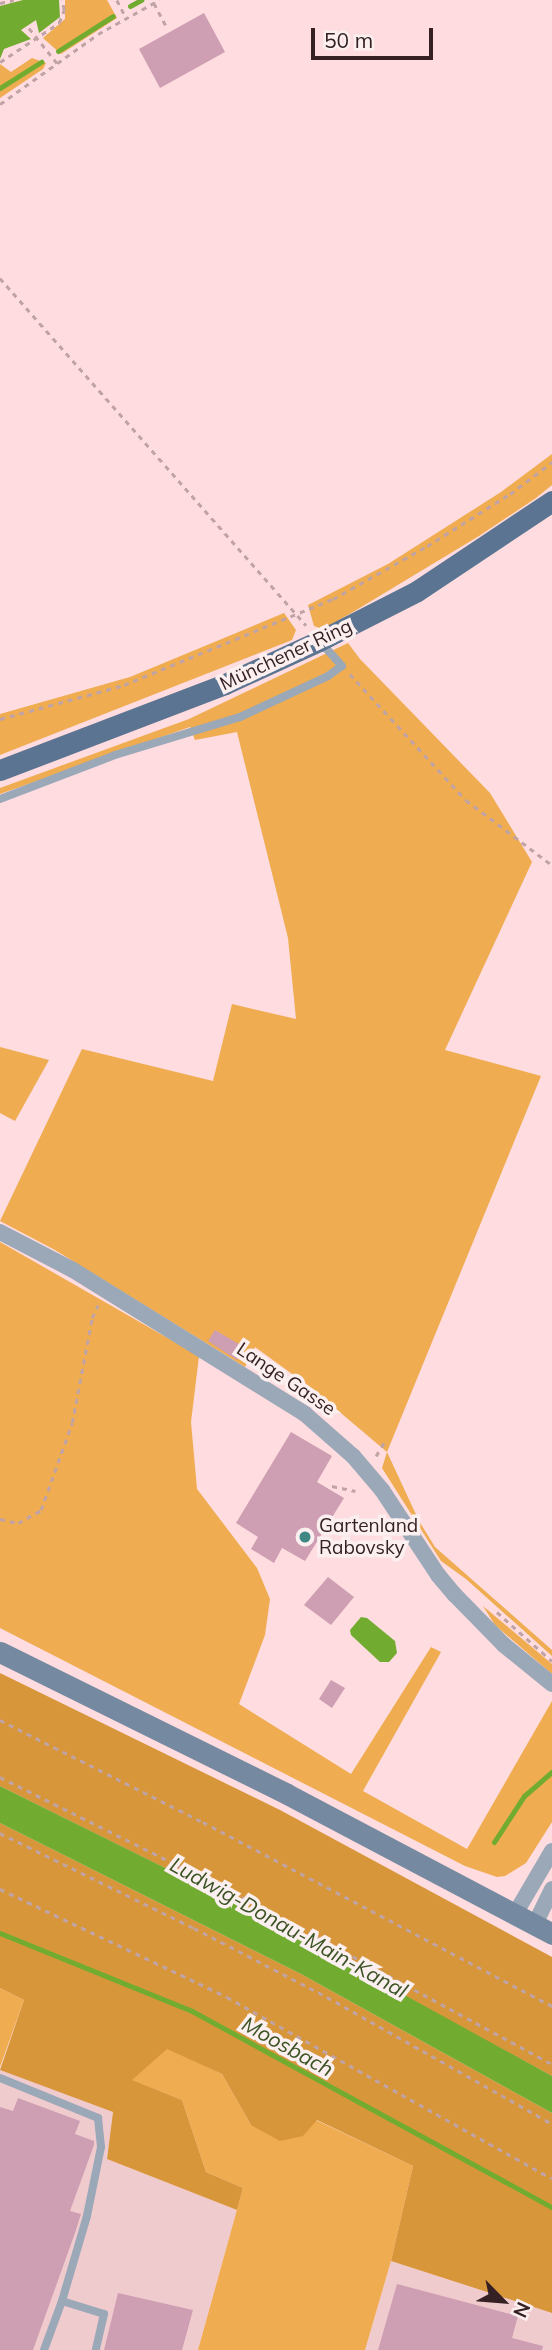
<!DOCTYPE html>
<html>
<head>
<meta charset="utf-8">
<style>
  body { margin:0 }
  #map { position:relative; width:552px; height:2350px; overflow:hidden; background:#fedcdf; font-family:Mulish,sans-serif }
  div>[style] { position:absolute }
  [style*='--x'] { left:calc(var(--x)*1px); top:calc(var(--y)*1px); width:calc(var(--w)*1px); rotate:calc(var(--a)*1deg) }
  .built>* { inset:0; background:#f0cbce }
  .green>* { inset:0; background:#efac50 }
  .forest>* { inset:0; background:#d8963a }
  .water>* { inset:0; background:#71ac31 }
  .stream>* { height:5px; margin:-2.5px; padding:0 2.5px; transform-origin:2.5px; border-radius:2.5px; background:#71ac31 }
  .building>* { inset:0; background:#ce9eb2 }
  .path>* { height:2.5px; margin-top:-1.25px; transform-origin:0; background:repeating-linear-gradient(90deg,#c0a3a5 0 5px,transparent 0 10px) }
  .lane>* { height:8px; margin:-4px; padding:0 4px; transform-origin:4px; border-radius:4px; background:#9aa8b8 }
  .street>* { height:16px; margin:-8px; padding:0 8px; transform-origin:8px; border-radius:8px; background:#9aa8b8 }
  .secondary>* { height:21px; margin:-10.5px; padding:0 10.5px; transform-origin:10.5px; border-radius:10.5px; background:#758aa1 }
  .primary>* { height:21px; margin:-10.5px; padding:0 10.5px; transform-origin:10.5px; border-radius:10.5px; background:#5b7491 }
  .dots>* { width:19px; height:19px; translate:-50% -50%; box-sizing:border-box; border:4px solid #fbeff0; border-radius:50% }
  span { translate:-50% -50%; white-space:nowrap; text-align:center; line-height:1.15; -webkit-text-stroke:7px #fbeff0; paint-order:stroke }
  .street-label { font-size:19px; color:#352123 }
  .poi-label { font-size:19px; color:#352123 }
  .left { translate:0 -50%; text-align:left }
  .water-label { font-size:21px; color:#3b5324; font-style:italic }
  .north { position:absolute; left:468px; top:2266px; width:70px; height:70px; -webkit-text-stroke:5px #fbeff0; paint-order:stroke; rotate:115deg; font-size:19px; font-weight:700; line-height:28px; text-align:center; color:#352123 }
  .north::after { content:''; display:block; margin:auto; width:24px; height:32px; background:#352123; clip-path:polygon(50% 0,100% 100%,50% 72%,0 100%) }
  .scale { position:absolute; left:311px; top:28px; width:122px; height:32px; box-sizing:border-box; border:4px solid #352123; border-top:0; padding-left:9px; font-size:21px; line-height:24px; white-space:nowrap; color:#352123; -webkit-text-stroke:5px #fbeff0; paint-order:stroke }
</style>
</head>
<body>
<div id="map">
  <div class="built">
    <div style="clip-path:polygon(0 2070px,113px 2112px,107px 2159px,237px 2210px,198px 2350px,0 2350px)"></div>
    <div style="clip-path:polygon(391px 2261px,552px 2313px,552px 2350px,365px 2350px)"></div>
  </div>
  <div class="green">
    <div style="clip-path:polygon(65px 0,107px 0,117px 18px,61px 54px,43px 38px,65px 19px)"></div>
    <div style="clip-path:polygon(32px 58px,46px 63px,43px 69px,0 98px,0 64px,11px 72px)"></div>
    <div style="clip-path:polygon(552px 454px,552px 485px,536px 498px,479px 536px,353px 612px,323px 629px,314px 626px,308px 605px,388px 564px,501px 492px)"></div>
    <div style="clip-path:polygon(284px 613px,296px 630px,292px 640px,0 755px,0 714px,130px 677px)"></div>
    <div style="clip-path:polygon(348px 643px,360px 659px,490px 793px,532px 862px,445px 1050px,541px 1076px,387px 1452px,419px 1521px,435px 1547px,552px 1650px,552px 1656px,466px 1579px,441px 1561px,382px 1468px,387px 1452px,310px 1387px,255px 1347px,245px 1367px,55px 1250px,0 1221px,82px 1049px,213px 1081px,232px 1004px,296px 1019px,288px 938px,237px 732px,195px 740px,190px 727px,0 794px,0 788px,189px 719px)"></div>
    <div style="clip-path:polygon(0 1047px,49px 1060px,15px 1121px,0 1113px)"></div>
    <div style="clip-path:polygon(0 1242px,199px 1356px,191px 1422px,197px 1489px,257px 1568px,270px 1599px,265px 1635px,239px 1704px,351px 1774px,431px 1647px,441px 1652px,363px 1791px,467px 1849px,552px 1701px,552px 1822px,526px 1863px,505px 1876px,497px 1877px,465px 1866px,0 1628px)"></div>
    <div style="clip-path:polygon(483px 1606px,552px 1664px,552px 1674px,495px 1625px)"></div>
    <div style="clip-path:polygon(0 1988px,24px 2000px,0 2067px)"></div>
    <div style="clip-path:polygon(167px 2048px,222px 2074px,251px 2125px,316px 2120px,413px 2166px,391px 2261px,365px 2350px,198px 2350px,243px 2188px,206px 2172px,182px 2100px,131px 2080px)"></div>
  </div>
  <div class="forest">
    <div style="clip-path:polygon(0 1673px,280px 1810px,552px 1957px,552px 2076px,165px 1868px,0 1786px)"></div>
    <div style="clip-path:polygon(0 1823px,301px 1974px,552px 2113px,552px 2313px,391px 2261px,413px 2166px,317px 2120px,303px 2136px,280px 2141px,251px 2125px,222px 2074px,167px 2049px,132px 2080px,182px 2100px,206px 2172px,243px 2188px,237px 2210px,107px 2159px,113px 2112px,0 2070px,24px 2000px,0 1988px)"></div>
  </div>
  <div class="water">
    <div style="clip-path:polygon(23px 0,59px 0,60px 17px,39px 33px,36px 20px,21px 30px,31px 39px,4px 49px,0 59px,0 6px)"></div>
    <div style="clip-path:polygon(361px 1617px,367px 1618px,395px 1641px,397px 1653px,389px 1662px,380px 1662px,351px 1635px,350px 1630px)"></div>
    <div style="clip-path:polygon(0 1786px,248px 1909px,552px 2076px,552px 2113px,301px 1974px,0 1823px)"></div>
  </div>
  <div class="stream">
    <div style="--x:130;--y:6;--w:13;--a:-29"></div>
    <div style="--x:58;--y:51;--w:65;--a:-32.5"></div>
    <div style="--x:0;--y:88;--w:49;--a:-32.4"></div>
    <div style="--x:494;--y:1842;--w:55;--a:-56.9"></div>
    <div style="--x:524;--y:1796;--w:37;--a:-41"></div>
    <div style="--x:0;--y:1933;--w:207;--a:22.1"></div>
    <div style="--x:192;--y:2011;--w:410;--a:28.6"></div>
  </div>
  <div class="building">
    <div style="clip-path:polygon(204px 13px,225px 52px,160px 88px,139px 49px)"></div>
    <div style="clip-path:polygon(215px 1330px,244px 1347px,237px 1360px,208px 1341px)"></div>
    <div style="clip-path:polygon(291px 1432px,332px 1456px,317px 1482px,344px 1498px,305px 1561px,282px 1548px,274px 1563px,251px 1549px,258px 1537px,236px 1523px)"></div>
    <div style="clip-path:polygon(328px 1577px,354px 1597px,331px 1625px,304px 1605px)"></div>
    <div style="clip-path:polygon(331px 1680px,345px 1688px,332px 1708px,319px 1699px)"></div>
    <div style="clip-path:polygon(18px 2098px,80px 2121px,75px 2134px,94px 2141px,94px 2145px,70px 2211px,81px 2214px,75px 2233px,33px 2350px,0 2350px,0 2107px,13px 2111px)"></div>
    <div style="clip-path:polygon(397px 2284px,518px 2316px,512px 2338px,543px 2346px,542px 2350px,378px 2350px)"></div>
    <div style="clip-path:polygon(118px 2293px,193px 2310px,182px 2350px,104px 2350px)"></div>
  </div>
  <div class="path">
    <div style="--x:117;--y:0;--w:20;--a:63"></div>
    <div style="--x:0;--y:3;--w:14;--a:-12"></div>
    <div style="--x:154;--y:3;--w:27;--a:62"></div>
    <div style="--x:29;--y:28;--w:45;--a:51.3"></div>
    <div style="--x:0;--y:62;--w:71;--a:-33.5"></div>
    <div style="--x:59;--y:23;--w:14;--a:-69"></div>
    <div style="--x:64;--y:10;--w:10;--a:-101"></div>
    <div style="--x:0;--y:104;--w:120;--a:-35.5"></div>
    <div style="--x:98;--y:34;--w:70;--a:-29.1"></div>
    <div style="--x:0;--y:278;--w:463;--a:48.6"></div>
    <div style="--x:350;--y:674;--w:171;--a:47.4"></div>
    <div style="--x:466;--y:800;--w:108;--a:37.1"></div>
    <div style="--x:0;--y:719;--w:129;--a:-15.3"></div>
    <div style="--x:124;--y:685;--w:226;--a:-22.4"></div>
    <div style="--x:333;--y:599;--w:108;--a:-29.4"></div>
    <div style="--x:427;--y:546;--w:98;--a:-32.1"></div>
    <div style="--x:510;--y:494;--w:53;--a:-37.3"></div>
    <div style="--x:376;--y:1456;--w:17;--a:-59"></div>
    <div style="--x:332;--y:1486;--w:24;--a:12"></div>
    <div style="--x:0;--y:1519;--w:18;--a:13"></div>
    <div style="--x:18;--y:1523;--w:26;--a:-29"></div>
    <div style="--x:41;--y:1510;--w:92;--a:-70.4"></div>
    <div style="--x:72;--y:1423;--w:107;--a:-79.2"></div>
    <div style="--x:92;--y:1318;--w:14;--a:-65"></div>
    <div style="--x:497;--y:1612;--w:74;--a:41.7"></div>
    <div style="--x:0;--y:1720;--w:227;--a:26.7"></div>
    <div style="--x:203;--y:1822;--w:395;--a:27.8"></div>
    <div style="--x:0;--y:1777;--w:286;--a:26.4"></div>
    <div style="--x:256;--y:1904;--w:336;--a:28.4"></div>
    <div style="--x:0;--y:1833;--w:216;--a:26.1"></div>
    <div style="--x:194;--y:1928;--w:150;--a:27.4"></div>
    <div style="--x:327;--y:1997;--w:258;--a:29.4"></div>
    <div style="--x:0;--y:1889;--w:251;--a:25.4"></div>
    <div style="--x:227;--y:1997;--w:372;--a:29.2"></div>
  </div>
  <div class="lane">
    <div style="--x:0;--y:799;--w:123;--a:-20.9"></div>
    <div style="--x:115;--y:755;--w:131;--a:-16.9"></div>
    <div style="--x:240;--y:717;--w:97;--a:-25"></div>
    <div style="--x:328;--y:676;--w:17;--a:-36"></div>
    <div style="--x:342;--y:666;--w:31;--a:-132"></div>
    <div style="--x:0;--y:2078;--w:106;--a:22.2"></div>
    <div style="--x:98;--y:2118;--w:29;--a:84"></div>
    <div style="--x:101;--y:2147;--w:70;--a:101.5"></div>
    <div style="--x:87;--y:2216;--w:89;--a:106.4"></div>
    <div style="--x:44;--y:2350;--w:52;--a:-69.8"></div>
    <div style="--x:62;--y:2301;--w:44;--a:17.2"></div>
    <div style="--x:104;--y:2314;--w:37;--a:103"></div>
  </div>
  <div class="street">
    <div style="--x:0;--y:1232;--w:82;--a:27.5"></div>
    <div style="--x:73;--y:1270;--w:273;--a:31.8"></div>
    <div style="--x:305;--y:1414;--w:64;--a:41.2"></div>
    <div style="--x:353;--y:1456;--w:45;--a:49.5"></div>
    <div style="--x:382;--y:1490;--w:102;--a:56.6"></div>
    <div style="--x:438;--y:1575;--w:26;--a:50"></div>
    <div style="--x:455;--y:1595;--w:70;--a:45.6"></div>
    <div style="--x:504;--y:1645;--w:62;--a:39.1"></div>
    <div style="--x:515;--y:1914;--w:73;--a:-59.6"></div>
    <div style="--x:535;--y:1924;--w:39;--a:-64"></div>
  </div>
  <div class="secondary">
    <div style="--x:0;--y:1652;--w:320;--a:26.3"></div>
    <div style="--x:287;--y:1794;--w:300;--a:27.8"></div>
  </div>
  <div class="primary">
    <div style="--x:0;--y:770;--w:241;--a:-20.9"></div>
    <div style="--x:225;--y:684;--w:103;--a:-24.6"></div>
    <div style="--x:319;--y:641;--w:110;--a:-27"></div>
    <div style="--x:417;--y:591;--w:162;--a:-33.7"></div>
  </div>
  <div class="dots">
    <div style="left:305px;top:1537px;background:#3f8784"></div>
  </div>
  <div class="street-label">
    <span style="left:286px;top:655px;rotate:-25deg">Münchener Ring</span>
    <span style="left:286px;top:1379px;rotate:34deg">Lange Gasse</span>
  </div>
  <div class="poi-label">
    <span class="left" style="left:319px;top:1537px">Gartenland<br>Rabovsky</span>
  </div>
  <div class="water-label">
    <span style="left:289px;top:1927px;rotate:29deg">Ludwig-Donau-Main-Kanal</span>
    <span style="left:288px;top:2046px;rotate:29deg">Moosbach</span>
  </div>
  <div class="north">N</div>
  <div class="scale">50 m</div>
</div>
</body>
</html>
